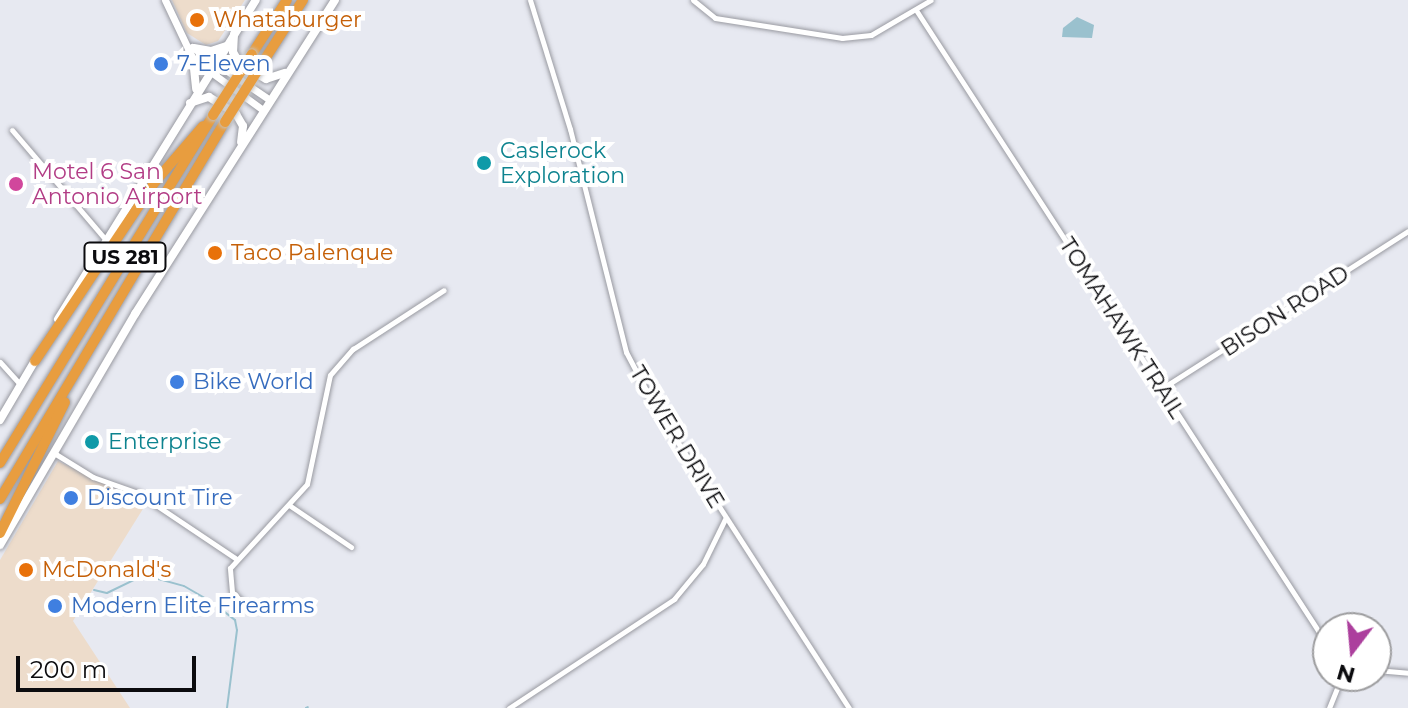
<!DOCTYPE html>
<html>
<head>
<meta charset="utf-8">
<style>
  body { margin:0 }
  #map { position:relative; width:1408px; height:708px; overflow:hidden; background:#e7e9f1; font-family:Montserrat,sans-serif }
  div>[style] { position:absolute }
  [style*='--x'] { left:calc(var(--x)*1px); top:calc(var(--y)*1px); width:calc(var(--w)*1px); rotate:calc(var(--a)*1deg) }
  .commercial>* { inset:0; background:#eddccb }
  .water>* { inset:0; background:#9ac1ce }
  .stream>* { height:2px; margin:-1px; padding:0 1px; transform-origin:1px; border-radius:1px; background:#9ac1ce }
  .roads { filter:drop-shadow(0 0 2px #999aa1) drop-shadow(0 0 2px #999aa1) }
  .minor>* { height:5px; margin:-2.5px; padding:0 2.5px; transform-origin:2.5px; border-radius:2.5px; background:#fff }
  .tertiary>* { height:7px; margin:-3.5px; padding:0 3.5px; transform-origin:3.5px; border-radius:3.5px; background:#fff }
  .secondary>* { height:8px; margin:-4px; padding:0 4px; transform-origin:4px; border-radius:4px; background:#fff }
  .motorway>* { height:10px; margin:-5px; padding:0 5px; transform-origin:5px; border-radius:5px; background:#e89d3f }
  .bridges { filter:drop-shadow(0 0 2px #c4c4c5) drop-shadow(0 0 2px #c4c4c5) }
  .motorway-bridge>* { height:10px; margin:-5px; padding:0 5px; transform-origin:5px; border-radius:5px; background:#e89d3f }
  .dots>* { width:22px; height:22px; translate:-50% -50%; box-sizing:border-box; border:4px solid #fff; border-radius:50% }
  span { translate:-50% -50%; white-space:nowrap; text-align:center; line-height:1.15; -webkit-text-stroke:8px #fff; paint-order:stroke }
  .shield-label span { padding:2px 6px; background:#fff; border:2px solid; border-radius:6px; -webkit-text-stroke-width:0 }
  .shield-label { font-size:20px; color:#0b0b0e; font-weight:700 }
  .food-label { font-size:22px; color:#c56008 }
  .left { translate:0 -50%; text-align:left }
  .shop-label { font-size:22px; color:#366cbe }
  .culture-label { font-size:22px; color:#0d838f }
  .hotel-label { font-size:22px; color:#b23c85 }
  .street-label { font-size:22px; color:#0b0b0e }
  .north { position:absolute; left:1312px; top:612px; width:80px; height:80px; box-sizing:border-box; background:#fff; border:2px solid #9d9d9f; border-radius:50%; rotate:196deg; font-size:22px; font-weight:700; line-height:32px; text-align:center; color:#0b0b0e }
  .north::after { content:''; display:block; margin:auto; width:28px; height:36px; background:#ac3f9d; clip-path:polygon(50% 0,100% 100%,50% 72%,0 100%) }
  .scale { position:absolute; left:16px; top:656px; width:180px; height:36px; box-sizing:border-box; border:4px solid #0b0b0e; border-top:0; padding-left:10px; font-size:24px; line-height:28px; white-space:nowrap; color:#0b0b0e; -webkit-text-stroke:6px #fff; paint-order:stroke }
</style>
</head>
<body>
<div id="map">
  <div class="commercial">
    <div style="clip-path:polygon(172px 0,245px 0,218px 41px,206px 45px,187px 33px)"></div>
    <div style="clip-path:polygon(58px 461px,146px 504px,73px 621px,130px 708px,0 708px,0 560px)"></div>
  </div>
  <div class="water">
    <div style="clip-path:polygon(1077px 17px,1094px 25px,1092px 38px,1062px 37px,1063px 28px)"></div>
  </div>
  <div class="stream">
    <div style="--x:94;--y:590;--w:13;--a:13"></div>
    <div style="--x:107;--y:593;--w:41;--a:-25.9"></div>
    <div style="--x:144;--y:575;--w:41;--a:15.4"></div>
    <div style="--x:184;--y:586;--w:34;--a:30"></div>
    <div style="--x:217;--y:606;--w:23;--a:38"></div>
    <div style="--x:235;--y:620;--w:10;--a:79"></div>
    <div style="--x:237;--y:630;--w:79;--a:97.3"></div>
    <div style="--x:306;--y:708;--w:2;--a:-27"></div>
  </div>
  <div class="roads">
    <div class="minor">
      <div style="--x:530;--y:0;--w:135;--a:72.8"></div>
      <div style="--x:570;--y:129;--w:230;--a:75.9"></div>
      <div style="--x:626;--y:352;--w:62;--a:62.2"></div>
      <div style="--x:655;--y:407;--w:358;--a:57.2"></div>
      <div style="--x:693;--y:0;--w:28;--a:39"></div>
      <div style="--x:715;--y:18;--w:129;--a:8.9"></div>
      <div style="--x:842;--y:38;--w:29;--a:-6"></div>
      <div style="--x:871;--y:35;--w:69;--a:-30.3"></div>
      <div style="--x:916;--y:10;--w:758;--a:57.06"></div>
      <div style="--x:12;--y:130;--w:143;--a:49.5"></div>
      <div style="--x:0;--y:362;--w:30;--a:48"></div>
      <div style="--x:1161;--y:389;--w:293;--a:-32.6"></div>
      <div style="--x:54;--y:453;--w:46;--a:31.6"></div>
      <div style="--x:93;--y:477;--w:48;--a:19.6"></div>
      <div style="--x:138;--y:493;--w:117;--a:33.8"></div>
      <div style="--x:289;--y:505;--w:75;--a:34.1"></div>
      <div style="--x:245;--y:605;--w:18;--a:-135"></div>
      <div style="--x:232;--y:592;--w:24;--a:-95"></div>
      <div style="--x:230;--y:568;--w:114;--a:-47.5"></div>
      <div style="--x:307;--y:484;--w:111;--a:-78.1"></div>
      <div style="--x:330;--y:375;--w:35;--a:-49"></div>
      <div style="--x:353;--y:349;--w:108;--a:-33"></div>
      <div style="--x:1376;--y:670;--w:32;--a:5"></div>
      <div style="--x:509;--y:708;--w:198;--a:-33.4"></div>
      <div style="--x:674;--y:599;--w:45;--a:-50.4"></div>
      <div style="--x:703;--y:564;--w:50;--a:-63.9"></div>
      <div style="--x:1329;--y:708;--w:35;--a:-68"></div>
    </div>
    <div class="tertiary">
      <div style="--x:165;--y:0;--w:65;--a:64.6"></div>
      <div style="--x:193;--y:59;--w:87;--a:36.1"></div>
      <div style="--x:192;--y:47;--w:94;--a:34.2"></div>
    </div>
    <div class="secondary">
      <div style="--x:234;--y:34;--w:18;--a:93"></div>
      <div style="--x:233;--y:52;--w:14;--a:60"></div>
      <div style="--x:240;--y:64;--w:30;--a:30"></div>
      <div style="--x:266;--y:79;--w:20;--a:-18"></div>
      <div style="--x:194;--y:48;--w:17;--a:10"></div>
      <div style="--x:211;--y:51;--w:16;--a:-18"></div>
      <div style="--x:193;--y:59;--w:30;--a:84"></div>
      <div style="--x:190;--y:103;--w:20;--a:-18"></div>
      <div style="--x:209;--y:97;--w:32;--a:32"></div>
      <div style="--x:236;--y:114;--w:14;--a:60"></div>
      <div style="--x:243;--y:126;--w:16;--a:97"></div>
      <div style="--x:58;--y:319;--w:375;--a:-58.2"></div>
      <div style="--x:0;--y:420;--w:71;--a:-59.5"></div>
      <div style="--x:0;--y:545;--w:268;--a:-59.7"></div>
      <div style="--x:135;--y:314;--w:372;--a:-57.5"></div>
    </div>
    <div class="motorway">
      <div style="--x:252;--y:54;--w:64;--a:-57.1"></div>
      <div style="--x:263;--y:62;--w:74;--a:-57.2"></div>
      <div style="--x:35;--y:361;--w:214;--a:-56.2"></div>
      <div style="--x:154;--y:183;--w:75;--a:-49.3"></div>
      <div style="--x:0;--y:463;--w:408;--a:-58.5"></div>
      <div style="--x:0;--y:499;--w:439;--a:-59.2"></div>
      <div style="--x:0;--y:533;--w:146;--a:-63.6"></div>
    </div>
  </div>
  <div class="bridges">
    <div class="motorway-bridge">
      <div style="--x:213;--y:115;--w:72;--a:-57.4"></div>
      <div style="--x:225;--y:122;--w:71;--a:-57.7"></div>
    </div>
  </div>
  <div class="dots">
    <div style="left:197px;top:20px;background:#e8710a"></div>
    <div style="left:161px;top:64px;background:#3f7fe0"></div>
    <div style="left:484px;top:163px;background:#0f9aa8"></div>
    <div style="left:16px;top:184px;background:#d1479c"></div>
    <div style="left:215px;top:253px;background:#e8710a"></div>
    <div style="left:177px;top:382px;background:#3f7fe0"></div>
    <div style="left:92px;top:442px;background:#0f9aa8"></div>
    <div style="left:71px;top:498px;background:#3f7fe0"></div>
    <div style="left:26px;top:570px;background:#e8710a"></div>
    <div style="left:55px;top:606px;background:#3f7fe0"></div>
  </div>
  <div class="shield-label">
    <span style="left:125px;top:257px">US 281</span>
  </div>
  <div class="food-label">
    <span class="left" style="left:213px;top:20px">Whataburger</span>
    <span class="left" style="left:231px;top:253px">Taco Palenque</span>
    <span class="left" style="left:42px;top:570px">McDonald's</span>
  </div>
  <div class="shop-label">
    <span class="left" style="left:177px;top:64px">7-Eleven</span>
    <span class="left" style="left:193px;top:382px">Bike World</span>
    <span class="left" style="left:87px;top:498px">Discount Tire</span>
    <span class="left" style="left:71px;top:606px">Modern Elite Firearms</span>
  </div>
  <div class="culture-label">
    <span class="left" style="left:500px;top:163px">Caslerock<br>Exploration</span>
    <span class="left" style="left:108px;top:442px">Enterprise</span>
  </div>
  <div class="hotel-label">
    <span class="left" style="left:32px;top:184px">Motel 6 San<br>Antonio Airport</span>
  </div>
  <div class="street-label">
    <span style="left:1285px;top:311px;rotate:-33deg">BISON ROAD</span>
    <span style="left:1122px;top:328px;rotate:57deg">TOMAHAWK TRAIL</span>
    <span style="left:677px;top:437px;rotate:59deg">TOWER DRIVE</span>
  </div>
  <div class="north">N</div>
  <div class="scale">200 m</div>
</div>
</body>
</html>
